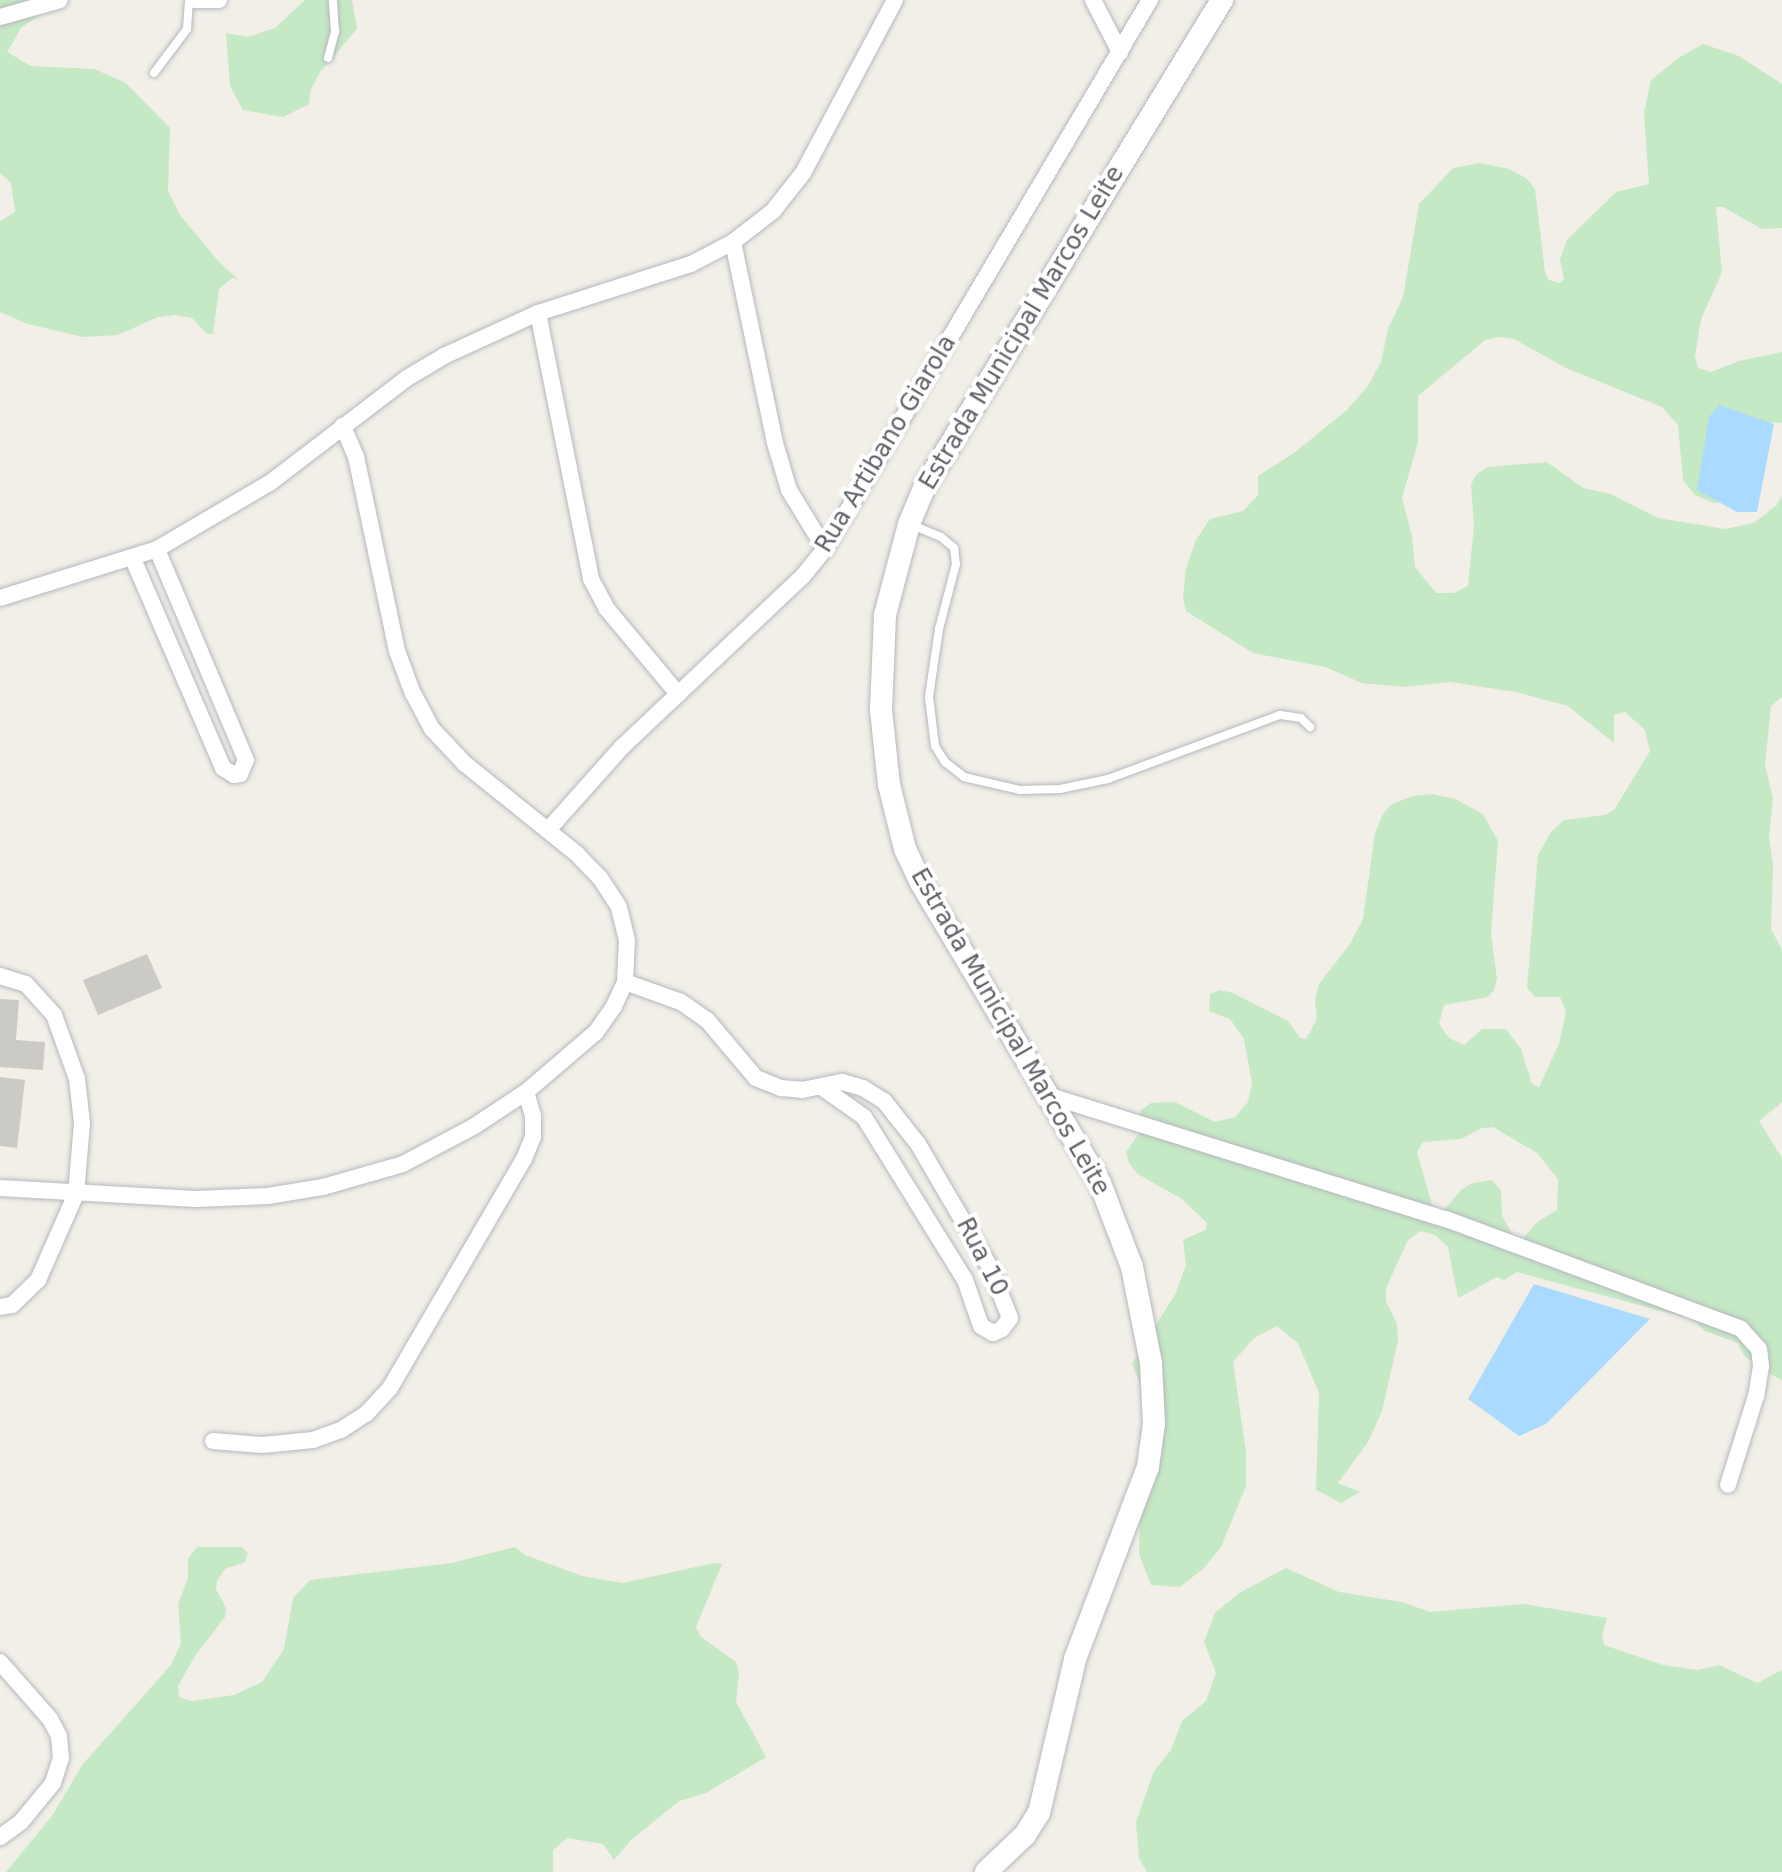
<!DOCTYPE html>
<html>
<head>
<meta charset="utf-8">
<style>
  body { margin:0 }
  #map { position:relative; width:1782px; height:1872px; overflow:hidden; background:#f1efe8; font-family:"DejaVu Sans",sans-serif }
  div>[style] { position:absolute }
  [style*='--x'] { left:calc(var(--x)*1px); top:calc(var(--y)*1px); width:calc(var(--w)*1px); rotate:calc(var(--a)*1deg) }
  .green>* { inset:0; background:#c5e8c5 }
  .water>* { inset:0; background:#aadaff }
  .building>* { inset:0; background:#cccac5 }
  .roads { filter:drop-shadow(0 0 2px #b5b8bc) drop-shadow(0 0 2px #b5b8bc) }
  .lane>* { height:8px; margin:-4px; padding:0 4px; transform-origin:4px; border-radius:4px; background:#fff }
  .street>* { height:16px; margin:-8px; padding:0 8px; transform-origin:8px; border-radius:8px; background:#fff }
  .secondary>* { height:22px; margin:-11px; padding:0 11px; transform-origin:11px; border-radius:11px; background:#fff }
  span { translate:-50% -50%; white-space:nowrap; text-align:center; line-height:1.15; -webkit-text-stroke:8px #fff; paint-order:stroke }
  .street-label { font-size:24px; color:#5f6368 }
</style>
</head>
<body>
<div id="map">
  <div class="green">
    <div style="clip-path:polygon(0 0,60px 0,21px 28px,7px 52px,31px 66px,94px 69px,126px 83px,170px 128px,168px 191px,180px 215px,220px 263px,238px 279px,232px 278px,219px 289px,213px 334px,207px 334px,192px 318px,175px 315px,158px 317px,118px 335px,83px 337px,28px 324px,0 312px,0 221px,15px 212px,11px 183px,0 173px)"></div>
    <div style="clip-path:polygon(305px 0,352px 0,357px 29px,320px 72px,311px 89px,309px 104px,283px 117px,243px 110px,230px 86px,226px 33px,248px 37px,275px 28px)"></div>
    <div style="clip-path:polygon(evenodd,1703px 44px,1739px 56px,1782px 84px,1782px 228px,1762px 229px,1723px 207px,1716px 207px,1722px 272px,1701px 319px,1695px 356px,1698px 368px,1711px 372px,1739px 361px,1782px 352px,1782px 423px,1771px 422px,1733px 493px,1725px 502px,1714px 503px,1695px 495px,1683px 480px,1678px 425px,1662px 407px,1566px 368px,1514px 339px,1499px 337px,1485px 340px,1418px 396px,1418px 442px,1402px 498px,1412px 536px,1415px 567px,1436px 593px,1454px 593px,1468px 586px,1474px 526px,1471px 484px,1477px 474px,1488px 467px,1547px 462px,1583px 488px,1611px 494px,1658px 518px,1725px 529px,1754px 523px,1777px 505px,1782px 496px,1782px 697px,1771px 706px,1765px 765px,1773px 799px,1769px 836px,1773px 866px,1771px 929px,1782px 950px,1782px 1102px,1759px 1121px,1782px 1158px,1782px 1381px,1744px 1356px,1738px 1343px,1705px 1331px,1691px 1319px,1517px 1272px,1504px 1280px,1497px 1277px,1458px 1298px,1448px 1247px,1435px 1235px,1421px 1231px,1408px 1240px,1386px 1288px,1386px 1301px,1397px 1324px,1398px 1340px,1382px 1411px,1368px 1442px,1338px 1483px,1360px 1492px,1341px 1503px,1316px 1490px,1319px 1393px,1298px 1343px,1277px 1326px,1254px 1338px,1233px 1362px,1246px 1453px,1246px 1486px,1221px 1547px,1204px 1568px,1180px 1587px,1151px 1585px,1139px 1554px,1144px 1394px,1132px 1363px,1176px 1293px,1186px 1265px,1183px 1240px,1205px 1230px,1207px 1223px,1182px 1199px,1138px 1174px,1129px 1163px,1126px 1152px,1140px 1132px,1140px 1111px,1151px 1103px,1175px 1102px,1215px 1122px,1235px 1117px,1248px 1102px,1252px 1083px,1244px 1039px,1230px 1019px,1209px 1011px,1210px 994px,1220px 990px,1233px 993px,1288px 1021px,1300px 1038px,1306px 1039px,1317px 1019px,1315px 1000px,1319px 984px,1350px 944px,1363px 919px,1375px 833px,1383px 814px,1392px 804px,1413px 796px,1432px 794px,1455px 799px,1483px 814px,1498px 841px,1491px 934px,1497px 979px,1494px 990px,1488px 997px,1444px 1005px,1439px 1024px,1449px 1038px,1464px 1045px,1482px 1029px,1506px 1029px,1521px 1049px,1532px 1084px,1539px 1087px,1559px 1044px,1566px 1012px,1560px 997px,1535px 997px,1527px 988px,1538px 855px,1551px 832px,1564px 820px,1605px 815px,1614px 810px,1650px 751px,1645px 730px,1625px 712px,1614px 715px,1614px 743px,1568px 706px,1516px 692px,1450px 682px,1404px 687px,1362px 683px,1325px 667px,1253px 653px,1186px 611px,1183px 598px,1186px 569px,1196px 540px,1210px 519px,1243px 511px,1258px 495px,1258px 476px,1294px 453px,1347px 410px,1368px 386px,1381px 362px,1388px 329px,1403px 297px,1419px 204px,1453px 168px,1480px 163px,1509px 169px,1526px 178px,1535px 189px,1545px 272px,1549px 280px,1560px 283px,1564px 279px,1560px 259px,1567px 240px,1616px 192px,1649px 184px,1644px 113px,1651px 80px,1680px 57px,1703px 44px,1493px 1127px,1537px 1153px,1558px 1179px,1557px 1210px,1536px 1223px,1521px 1241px,1515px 1239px,1502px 1216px,1501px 1190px,1492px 1180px,1473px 1183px,1462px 1189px,1436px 1219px,1417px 1152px,1423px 1142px,1461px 1139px,1482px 1128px,1493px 1127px)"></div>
    <div style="clip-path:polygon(197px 1547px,242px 1547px,248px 1553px,245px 1562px,225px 1569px,217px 1580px,216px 1589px,226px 1608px,225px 1617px,195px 1656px,178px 1686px,179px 1697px,192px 1701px,234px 1695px,262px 1682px,284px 1649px,293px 1598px,310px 1580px,452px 1563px,515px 1547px,525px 1555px,582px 1576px,623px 1583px,714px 1563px,722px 1564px,696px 1627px,700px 1636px,736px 1662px,739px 1672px,736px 1702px,766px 1757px,706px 1793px,679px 1801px,630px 1841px,614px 1860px,603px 1844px,567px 1838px,553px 1850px,553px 1872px,6px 1872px,52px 1816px,83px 1764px,171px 1665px,181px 1643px,178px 1604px,188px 1578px,188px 1559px)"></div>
    <div style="clip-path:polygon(1286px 1568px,1339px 1592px,1402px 1602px,1430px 1612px,1524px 1604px,1607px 1618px,1602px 1635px,1604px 1645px,1663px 1665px,1698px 1670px,1719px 1665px,1758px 1683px,1782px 1670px,1782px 1872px,1147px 1872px,1139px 1858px,1136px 1822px,1154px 1771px,1171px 1750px,1182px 1721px,1206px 1701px,1216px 1673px,1204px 1642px,1215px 1613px,1239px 1593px)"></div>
  </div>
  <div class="water">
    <div style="clip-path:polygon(1719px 405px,1774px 424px,1757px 512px,1737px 512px,1697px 490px,1709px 417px)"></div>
    <div style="clip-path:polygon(1534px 1284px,1650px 1319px,1546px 1424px,1519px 1436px,1468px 1399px)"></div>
  </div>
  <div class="building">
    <div style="clip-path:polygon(147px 954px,162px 988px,98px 1015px,83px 980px)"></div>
    <div style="clip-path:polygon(0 999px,19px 1000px,16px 1040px,45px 1042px,43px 1070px,0 1067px)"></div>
    <div style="clip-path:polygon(0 1077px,25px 1080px,17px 1148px,0 1146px)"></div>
  </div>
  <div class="roads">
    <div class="lane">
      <div style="--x:328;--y:58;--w:28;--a:-75"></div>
      <div style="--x:335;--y:31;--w:31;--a:-94"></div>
      <div style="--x:154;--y:73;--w:55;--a:-53.1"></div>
      <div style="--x:187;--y:29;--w:29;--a:-86"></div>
      <div style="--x:910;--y:524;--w:34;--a:23"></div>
      <div style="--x:941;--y:537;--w:17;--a:40"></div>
      <div style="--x:954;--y:548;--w:16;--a:83"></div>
      <div style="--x:956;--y:564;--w:67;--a:104.7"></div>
      <div style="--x:939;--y:629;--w:69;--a:98.4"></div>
      <div style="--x:929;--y:697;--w:49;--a:83"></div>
      <div style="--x:935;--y:746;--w:19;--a:58"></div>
      <div style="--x:945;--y:762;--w:24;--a:38"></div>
      <div style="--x:964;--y:777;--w:57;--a:13.1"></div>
      <div style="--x:1020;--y:790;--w:40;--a:-1.4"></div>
      <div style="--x:1060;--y:789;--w:49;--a:-11.8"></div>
      <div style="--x:1108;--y:779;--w:184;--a:-20.4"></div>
      <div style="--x:1280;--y:715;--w:21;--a:8"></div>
      <div style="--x:1301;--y:718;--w:13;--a:45"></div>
    </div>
    <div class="street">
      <div style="--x:195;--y:0;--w:24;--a:0"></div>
      <div style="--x:1093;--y:0;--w:59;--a:62.6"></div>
      <div style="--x:0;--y:17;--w:62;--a:-15.8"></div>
      <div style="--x:733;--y:242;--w:205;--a:78.2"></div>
      <div style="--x:775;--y:443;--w:49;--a:73.4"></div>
      <div style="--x:789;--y:490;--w:69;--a:58.6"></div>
      <div style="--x:538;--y:313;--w:271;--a:78.7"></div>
      <div style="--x:591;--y:579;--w:34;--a:62"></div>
      <div style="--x:607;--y:609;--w:111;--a:50.1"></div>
      <div style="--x:133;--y:559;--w:228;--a:66.7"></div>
      <div style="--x:223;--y:768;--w:13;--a:32"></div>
      <div style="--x:234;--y:775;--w:6;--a:-9"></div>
      <div style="--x:240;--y:774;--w:15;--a:-67"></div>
      <div style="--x:246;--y:760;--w:229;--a:-112.9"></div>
      <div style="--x:0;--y:598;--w:164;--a:-17.3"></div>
      <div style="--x:157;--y:549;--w:132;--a:-30.4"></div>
      <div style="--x:271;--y:482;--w:171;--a:-37.4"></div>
      <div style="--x:407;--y:378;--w:43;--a:-30.7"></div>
      <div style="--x:444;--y:356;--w:103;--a:-24.6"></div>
      <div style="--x:538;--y:313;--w:161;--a:-17.8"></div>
      <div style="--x:691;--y:264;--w:47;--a:-27.6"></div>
      <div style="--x:733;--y:242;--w:51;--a:-37.8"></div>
      <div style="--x:773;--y:211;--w:48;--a:-51.7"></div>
      <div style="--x:803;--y:173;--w:196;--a:-62"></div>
      <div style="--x:548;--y:830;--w:110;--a:-48.3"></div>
      <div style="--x:621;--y:748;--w:250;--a:-43.4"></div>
      <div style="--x:803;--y:576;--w:35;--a:-51"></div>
      <div style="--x:825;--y:549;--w:638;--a:-59.38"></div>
      <div style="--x:0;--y:976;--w:27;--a:17"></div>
      <div style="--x:26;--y:984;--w:42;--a:47.9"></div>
      <div style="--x:54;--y:1015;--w:68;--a:70.2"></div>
      <div style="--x:77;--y:1079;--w:44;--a:83.5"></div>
      <div style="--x:82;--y:1123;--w:71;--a:94.8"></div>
      <div style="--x:76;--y:1194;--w:94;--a:113.8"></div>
      <div style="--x:38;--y:1280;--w:36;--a:136"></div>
      <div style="--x:12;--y:1305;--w:12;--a:171"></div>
      <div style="--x:625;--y:982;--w:59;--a:19.7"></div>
      <div style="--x:681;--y:1002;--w:32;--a:35"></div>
      <div style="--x:707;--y:1020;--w:76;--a:49.8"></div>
      <div style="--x:756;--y:1078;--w:27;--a:22"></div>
      <div style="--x:781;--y:1088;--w:21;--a:5"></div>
      <div style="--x:802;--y:1090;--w:41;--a:-11.3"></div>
      <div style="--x:842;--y:1082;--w:22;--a:16"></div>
      <div style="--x:863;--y:1088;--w:25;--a:32"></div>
      <div style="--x:884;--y:1101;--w:55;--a:51.7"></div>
      <div style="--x:918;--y:1144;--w:143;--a:59.7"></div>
      <div style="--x:990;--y:1267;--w:55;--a:68.6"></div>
      <div style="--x:1010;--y:1318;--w:14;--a:126"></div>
      <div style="--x:1002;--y:1329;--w:10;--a:156"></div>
      <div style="--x:993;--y:1333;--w:14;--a:-150"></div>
      <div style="--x:981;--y:1326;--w:49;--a:-109.2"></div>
      <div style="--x:965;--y:1280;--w:192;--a:-121.8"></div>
      <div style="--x:864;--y:1117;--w:50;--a:-144.7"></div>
      <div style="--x:1050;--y:1096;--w:415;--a:17.3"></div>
      <div style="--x:1446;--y:1219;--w:315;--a:20.4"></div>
      <div style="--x:1741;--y:1329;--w:27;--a:48"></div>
      <div style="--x:1759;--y:1349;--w:17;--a:83"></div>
      <div style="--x:1761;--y:1366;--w:30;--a:99"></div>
      <div style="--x:1756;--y:1396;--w:93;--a:107.5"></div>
      <div style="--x:0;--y:1188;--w:196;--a:3.2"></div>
      <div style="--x:196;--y:1199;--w:72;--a:-2.4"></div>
      <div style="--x:268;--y:1196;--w:56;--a:-9.3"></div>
      <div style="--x:323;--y:1187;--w:83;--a:-16"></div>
      <div style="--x:403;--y:1164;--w:79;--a:-27.9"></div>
      <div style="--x:473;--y:1127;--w:64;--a:-33.4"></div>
      <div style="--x:526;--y:1092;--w:92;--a:-40.6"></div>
      <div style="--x:596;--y:1032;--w:32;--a:-55"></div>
      <div style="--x:614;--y:1006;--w:26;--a:-65"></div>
      <div style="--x:625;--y:982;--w:42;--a:-87.3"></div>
      <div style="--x:627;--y:940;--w:34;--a:-104"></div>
      <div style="--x:619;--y:907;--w:35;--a:-123"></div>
      <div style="--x:600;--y:878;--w:33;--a:-134"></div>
      <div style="--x:577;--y:854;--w:144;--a:-141.2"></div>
      <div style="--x:465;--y:764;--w:48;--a:-133.3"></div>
      <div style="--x:432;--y:729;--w:40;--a:-118"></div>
      <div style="--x:413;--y:694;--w:46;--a:-110.4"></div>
      <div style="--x:397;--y:651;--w:198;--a:-101.9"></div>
      <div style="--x:356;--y:457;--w:34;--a:-113"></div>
      <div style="--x:213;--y:1441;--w:49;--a:4.7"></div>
      <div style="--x:262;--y:1445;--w:51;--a:-5.6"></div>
      <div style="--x:313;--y:1440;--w:30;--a:-20"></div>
      <div style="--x:341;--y:1430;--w:30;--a:-33"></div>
      <div style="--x:366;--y:1414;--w:35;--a:-47"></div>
      <div style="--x:390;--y:1388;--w:265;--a:-59.7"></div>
      <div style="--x:524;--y:1159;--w:24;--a:-68"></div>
      <div style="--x:533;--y:1137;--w:21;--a:-90"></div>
      <div style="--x:533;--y:1116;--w:25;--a:-106"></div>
      <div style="--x:0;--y:1662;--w:76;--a:48.7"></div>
      <div style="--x:50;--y:1719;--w:19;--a:62"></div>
      <div style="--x:59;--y:1736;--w:22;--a:85"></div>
      <div style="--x:61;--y:1758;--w:26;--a:108"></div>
      <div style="--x:53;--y:1783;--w:50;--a:129.4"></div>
      <div style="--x:21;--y:1822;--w:26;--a:144"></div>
    </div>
    <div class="secondary">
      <div style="--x:986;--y:1872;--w:54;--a:-43.5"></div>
      <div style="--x:1025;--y:1835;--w:26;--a:-58"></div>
      <div style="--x:1039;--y:1813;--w:158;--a:-76.8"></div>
      <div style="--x:1075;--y:1659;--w:205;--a:-69.2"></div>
      <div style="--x:1148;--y:1467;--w:44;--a:-82.2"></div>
      <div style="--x:1154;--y:1423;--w:60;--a:-92.9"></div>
      <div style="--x:1151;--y:1363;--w:98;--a:-101.2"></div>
      <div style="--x:1132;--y:1267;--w:90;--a:-110.9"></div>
      <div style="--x:1100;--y:1183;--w:349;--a:-120.8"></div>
      <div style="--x:921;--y:883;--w:38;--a:-115"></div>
      <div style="--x:905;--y:849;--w:66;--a:-104"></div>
      <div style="--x:889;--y:785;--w:75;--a:-96.1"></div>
      <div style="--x:881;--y:710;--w:95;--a:-87.6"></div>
      <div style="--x:885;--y:615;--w:94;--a:-75.2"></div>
      <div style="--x:909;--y:524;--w:41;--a:-67.2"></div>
      <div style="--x:925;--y:486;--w:570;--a:-58.57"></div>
    </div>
  </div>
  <div class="street-label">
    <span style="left:1022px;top:328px;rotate:-59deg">Estrada Municipal Marcos Leite</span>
    <span style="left:886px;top:444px;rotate:-59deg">Rua Artibano Giarola</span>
    <span style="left:1010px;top:1032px;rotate:60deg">Estrada Municipal Marcos Leite</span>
    <span style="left:982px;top:1257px;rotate:63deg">Rua 10</span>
  </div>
</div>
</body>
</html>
